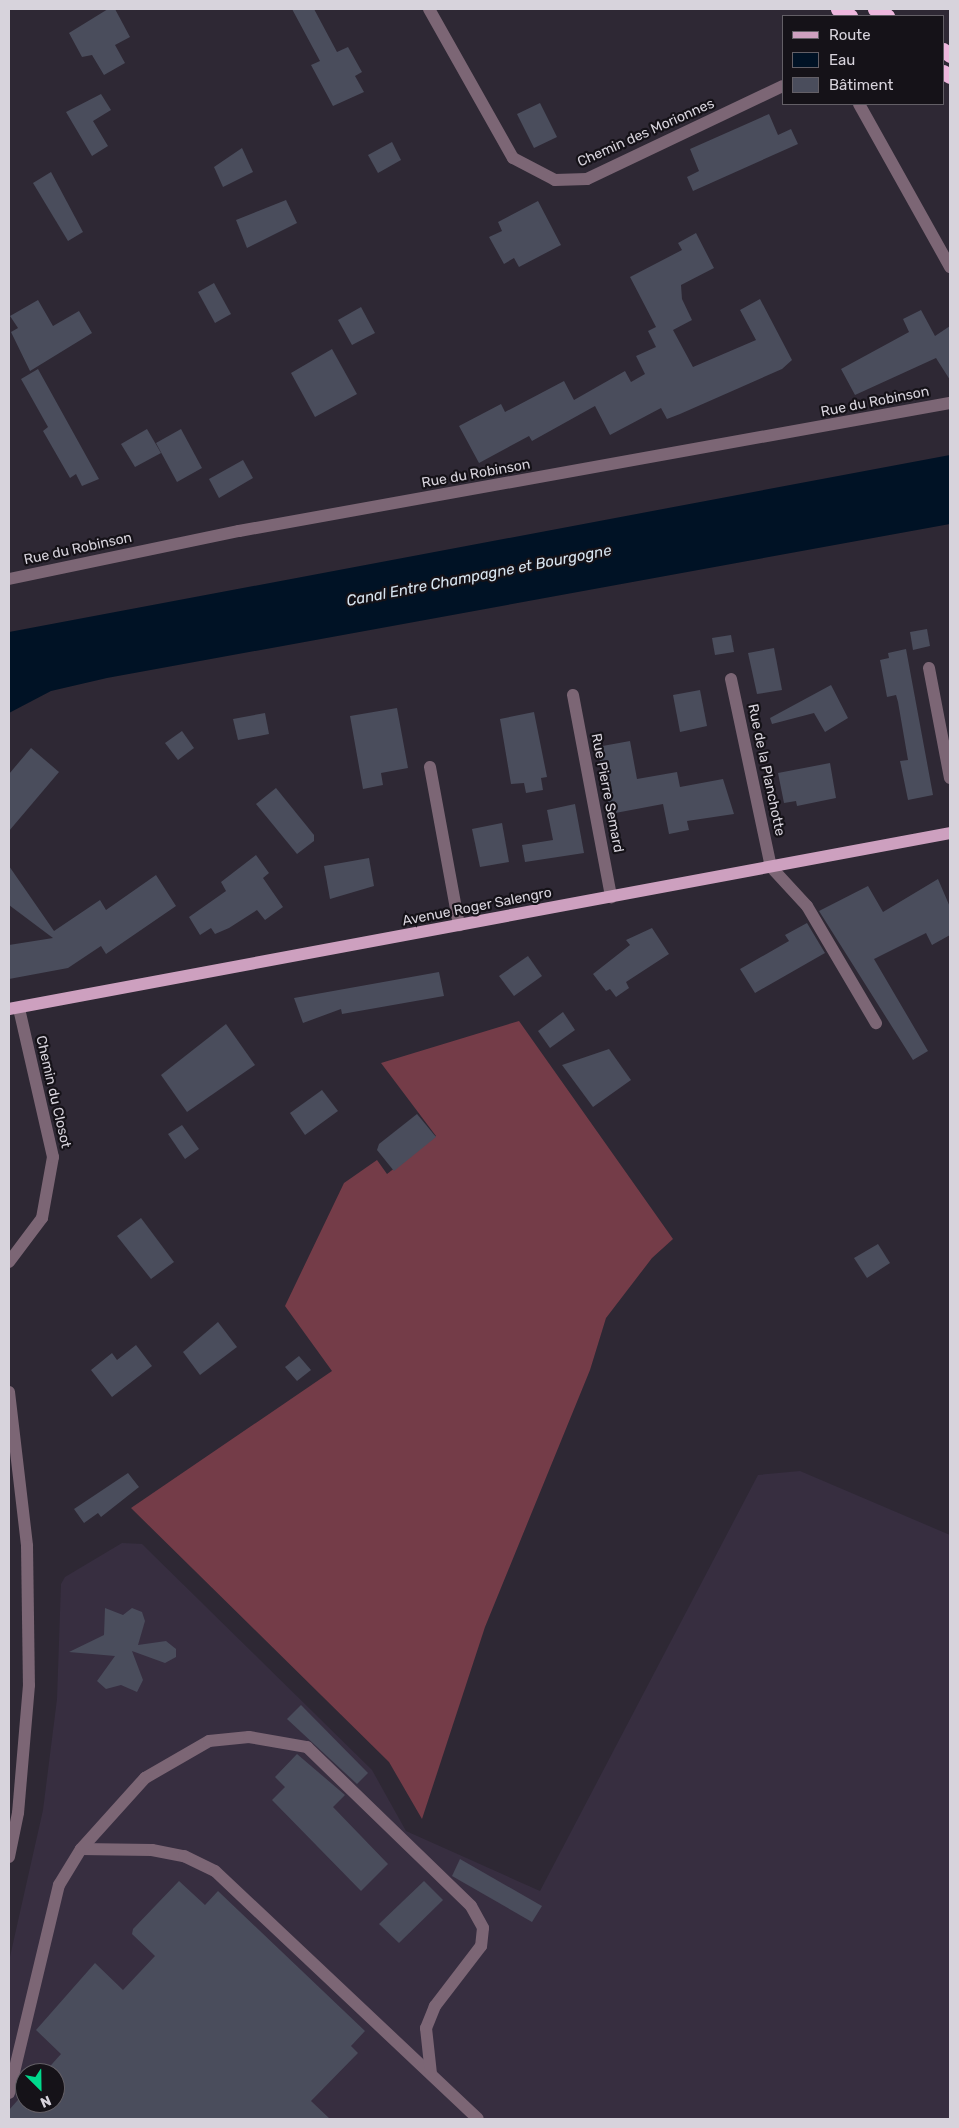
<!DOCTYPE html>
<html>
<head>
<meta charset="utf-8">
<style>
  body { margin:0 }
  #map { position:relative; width:959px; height:2128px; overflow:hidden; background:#2e2834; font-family:Rubik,sans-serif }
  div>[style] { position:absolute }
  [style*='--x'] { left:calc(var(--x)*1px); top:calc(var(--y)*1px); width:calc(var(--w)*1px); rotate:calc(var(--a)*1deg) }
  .built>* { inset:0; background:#372e40 }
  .forest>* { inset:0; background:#743c48 }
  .water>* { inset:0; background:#001225 }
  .building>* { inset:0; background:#4a4d5c }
  .minor>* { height:12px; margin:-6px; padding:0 6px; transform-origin:6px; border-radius:6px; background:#7c6675 }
  .major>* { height:12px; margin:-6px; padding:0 6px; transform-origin:6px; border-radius:6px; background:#cda0bf }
  .highway>* { height:15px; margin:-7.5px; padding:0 7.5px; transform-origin:7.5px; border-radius:7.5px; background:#edb7dd }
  span { translate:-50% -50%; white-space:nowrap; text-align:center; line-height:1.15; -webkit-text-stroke:4.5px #151218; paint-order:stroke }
  .street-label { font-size:14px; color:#d7d3dc }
  .water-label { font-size:15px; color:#d8e5f1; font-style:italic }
  .frame { position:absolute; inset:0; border:10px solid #d7d3dc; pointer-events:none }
  .legend { position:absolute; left:782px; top:15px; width:162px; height:90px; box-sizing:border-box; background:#151218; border:1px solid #635f66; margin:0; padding:6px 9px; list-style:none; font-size:15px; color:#d7d3dc }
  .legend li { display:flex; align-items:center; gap:10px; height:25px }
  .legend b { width:25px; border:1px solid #635f66 }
  .north { position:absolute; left:15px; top:2063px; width:50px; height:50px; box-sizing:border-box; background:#151218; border:1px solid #635f66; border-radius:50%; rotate:157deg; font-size:14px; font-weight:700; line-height:20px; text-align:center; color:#d7d3dc }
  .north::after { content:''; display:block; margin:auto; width:18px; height:22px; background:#00d98c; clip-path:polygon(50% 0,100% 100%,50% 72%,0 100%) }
</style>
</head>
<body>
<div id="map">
  <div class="built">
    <div style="clip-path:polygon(evenodd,800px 1471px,950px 1535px,950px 2119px,9px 2119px,9px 1961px,43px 1810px,57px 1699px,61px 1584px,65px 1577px,122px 1543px,142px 1544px,372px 1770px,406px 1831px,540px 1891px,758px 1475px,800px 1471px,25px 2073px,55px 2073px,55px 2103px,25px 2103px,25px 2073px)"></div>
  </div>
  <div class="forest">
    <div style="clip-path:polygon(519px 1021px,673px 1239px,652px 1258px,606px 1318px,590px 1370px,485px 1627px,422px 1819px,389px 1762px,131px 1508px,332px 1371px,285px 1306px,344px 1183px,377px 1160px,387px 1174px,436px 1136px,381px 1063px)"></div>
  </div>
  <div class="water">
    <div style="clip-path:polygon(950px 455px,950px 524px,107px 678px,51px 691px,9px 713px,9px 632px)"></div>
  </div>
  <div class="building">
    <div style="clip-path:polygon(108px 9px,115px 9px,130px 37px,115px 45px,125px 63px,104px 75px,92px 55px,82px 57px,69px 33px)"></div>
    <div style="clip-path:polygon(292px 9px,314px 9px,337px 52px,348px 47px,362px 72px,355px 76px,364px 92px,333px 106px,311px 65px,320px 61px)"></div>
    <div style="clip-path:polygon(101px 94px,111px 110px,93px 121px,108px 146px,92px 156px,66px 112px)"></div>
    <div style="clip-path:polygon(540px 103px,557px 137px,534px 148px,517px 114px)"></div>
    <div style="clip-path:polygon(769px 114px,778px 135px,791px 129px,798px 144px,693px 191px,687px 177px,699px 171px,690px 149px)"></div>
    <div style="clip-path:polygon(392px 142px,401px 160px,378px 173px,368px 155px)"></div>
    <div style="clip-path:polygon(242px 148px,253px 172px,223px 187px,214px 167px)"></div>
    <div style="clip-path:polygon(51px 172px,83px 232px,68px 241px,33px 183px)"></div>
    <div style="clip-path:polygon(286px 200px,297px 223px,247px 248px,236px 220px)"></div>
    <div style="clip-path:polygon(538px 201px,561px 245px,519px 267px,514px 258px,504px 264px,489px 237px,502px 231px,498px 222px)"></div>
    <div style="clip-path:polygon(696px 233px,714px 268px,681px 285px,682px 299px,692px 320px,673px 330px,693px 367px,756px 340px,740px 310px,760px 299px,792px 360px,782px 369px,680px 414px,667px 419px,661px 408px,610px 435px,595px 406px,532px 441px,529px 436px,479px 463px,459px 426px,501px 404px,505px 412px,564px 381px,574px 400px,625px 371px,631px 382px,645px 374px,636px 356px,656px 347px,648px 331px,656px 327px,630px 277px,682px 250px,678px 243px)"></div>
    <div style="clip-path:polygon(214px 283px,231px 314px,215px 323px,198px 292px)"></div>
    <div style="clip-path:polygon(38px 300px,53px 326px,79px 311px,92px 333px,30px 371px,11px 332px,18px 328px,10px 316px)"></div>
    <div style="clip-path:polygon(361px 307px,375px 333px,352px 345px,338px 320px)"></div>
    <div style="clip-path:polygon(921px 310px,935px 336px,950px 326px,950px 380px,936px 358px,855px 395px,841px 369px,909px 332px,903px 319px)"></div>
    <div style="clip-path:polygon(332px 349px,357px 394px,315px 417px,291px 373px)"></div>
    <div style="clip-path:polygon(38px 369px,99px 479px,82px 486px,76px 474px,70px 478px,43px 431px,48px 427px,21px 379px)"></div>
    <div style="clip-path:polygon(147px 429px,161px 453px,135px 467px,121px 444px)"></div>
    <div style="clip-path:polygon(181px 429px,202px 468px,177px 482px,156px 443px)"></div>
    <div style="clip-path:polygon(243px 460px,253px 478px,219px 498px,209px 479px)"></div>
    <div style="clip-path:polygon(927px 629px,930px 646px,913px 650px,910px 632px)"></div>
    <div style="clip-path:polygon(731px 635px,734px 652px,715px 655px,712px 638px)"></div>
    <div style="clip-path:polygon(774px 648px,782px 690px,757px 694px,748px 653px)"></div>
    <div style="clip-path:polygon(906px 649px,933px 795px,908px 800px,900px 761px,908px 760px,898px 702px,896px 695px,887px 697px,880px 660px,889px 658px,888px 653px)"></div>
    <div style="clip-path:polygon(831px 685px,848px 718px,825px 732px,814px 713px,772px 724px,770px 718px)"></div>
    <div style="clip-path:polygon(700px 690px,707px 726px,680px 732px,673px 695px)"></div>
    <div style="clip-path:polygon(397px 708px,408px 768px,381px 773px,383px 785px,363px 789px,350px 716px)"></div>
    <div style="clip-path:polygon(534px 712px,547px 777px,541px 778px,543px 790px,526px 793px,524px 783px,511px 784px,500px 719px)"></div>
    <div style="clip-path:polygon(265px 713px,269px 734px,238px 740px,233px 719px)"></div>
    <div style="clip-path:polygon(182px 731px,194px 748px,178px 760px,165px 743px)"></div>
    <div style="clip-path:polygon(630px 741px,637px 779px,677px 772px,680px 787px,723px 779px,734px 814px,687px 821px,689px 830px,669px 834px,663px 804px,610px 814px,597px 747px)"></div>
    <div style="clip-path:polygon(31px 748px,59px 772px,9px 831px,9px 774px)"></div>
    <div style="clip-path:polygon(830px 763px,836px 798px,797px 806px,796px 801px,784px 803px,778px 773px)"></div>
    <div style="clip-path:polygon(276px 788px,314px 835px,314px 841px,297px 854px,256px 804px)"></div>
    <div style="clip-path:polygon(575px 804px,584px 853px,525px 862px,522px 845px,553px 840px,547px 810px)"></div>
    <div style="clip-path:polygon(502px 823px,509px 862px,480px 867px,472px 829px)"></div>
    <div style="clip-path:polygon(256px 855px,269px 873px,263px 878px,283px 907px,265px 920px,257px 910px,229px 928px,215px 934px,211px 928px,200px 935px,189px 917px,226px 891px,221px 882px)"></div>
    <div style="clip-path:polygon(369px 858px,374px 886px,330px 899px,324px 866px)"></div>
    <div style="clip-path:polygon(9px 866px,54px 931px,100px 900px,106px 910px,156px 875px,176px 906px,106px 954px,101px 946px,68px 968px,9px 979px,9px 945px,53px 938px,9px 905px)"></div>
    <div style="clip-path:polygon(938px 879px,950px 907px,950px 935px,932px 945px,926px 933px,874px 959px,928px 1051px,913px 1060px,819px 911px,868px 886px,883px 912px)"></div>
    <div style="clip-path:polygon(807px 923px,825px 953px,755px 993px,740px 969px,789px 941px,785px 935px)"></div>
    <div style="clip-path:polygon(652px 928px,669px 954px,626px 982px,629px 988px,616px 997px,610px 989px,606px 991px,593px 974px,630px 945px,626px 940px)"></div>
    <div style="clip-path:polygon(528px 956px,542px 976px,514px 996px,499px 976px)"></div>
    <div style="clip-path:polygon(439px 972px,444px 996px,342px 1014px,341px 1009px,303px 1023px,294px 998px)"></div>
    <div style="clip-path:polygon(563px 1012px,575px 1030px,550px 1048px,538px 1031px)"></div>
    <div style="clip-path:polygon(226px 1024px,255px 1065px,187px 1112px,161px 1075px)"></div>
    <div style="clip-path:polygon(609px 1049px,631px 1080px,593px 1107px,562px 1065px)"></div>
    <div style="clip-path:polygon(322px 1090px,338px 1111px,305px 1135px,290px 1113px)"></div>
    <div style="clip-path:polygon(417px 1114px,436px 1137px,394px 1171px,377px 1150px,379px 1144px)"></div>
    <div style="clip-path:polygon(182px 1125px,199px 1149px,185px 1159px,168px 1134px)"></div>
    <div style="clip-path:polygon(141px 1218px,174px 1262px,151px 1279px,117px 1236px)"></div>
    <div style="clip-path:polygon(878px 1244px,890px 1263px,867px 1278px,854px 1258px)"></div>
    <div style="clip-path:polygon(218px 1322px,237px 1347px,200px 1375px,183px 1352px)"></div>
    <div style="clip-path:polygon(136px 1345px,152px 1366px,112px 1397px,91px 1370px,112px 1353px,117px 1360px)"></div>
    <div style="clip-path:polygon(299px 1356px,311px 1370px,297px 1381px,285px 1367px)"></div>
    <div style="clip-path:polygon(128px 1473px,139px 1487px,101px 1517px,98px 1513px,84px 1523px,74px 1509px)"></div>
    <div style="clip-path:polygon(105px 1608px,123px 1615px,132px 1608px,142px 1612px,145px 1621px,138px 1645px,166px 1641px,176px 1649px,176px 1657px,165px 1663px,132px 1651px,143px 1680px,137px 1692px,121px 1685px,106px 1689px,97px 1681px,115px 1656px,69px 1652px,104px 1635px)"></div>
    <div style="clip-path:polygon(301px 1705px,368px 1773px,357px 1784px,287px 1719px)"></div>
    <div style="clip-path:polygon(297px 1754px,345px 1795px,333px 1807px,388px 1864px,361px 1891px,272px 1800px,285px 1787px,275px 1777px)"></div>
    <div style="clip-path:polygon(460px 1859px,542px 1906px,532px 1922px,452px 1876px)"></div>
    <div style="clip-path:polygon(179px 1881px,205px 1905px,218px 1891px,365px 2031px,351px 2046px,358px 2053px,311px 2101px,330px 2119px,9px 2119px,9px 2110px,25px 2092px,25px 2103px,55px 2103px,55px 2073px,44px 2073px,61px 2054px,36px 2030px,95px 1963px,123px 1990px,155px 1956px,132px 1934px,133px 1929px)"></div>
    <div style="clip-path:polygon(424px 1881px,443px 1900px,399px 1943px,379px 1924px)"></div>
  </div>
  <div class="minor">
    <div style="--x:429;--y:9;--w:171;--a:60.6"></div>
    <div style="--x:513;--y:158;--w:47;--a:27.6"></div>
    <div style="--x:555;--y:180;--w:32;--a:-2"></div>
    <div style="--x:587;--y:179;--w:217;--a:-25.4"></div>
    <div style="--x:859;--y:104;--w:187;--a:60.8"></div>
    <div style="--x:9;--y:579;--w:235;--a:-11.8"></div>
    <div style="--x:239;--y:531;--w:722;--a:-10.21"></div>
    <div style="--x:929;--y:668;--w:112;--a:79.2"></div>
    <div style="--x:731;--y:679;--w:192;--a:78"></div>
    <div style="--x:771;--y:867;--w:53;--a:47.3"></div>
    <div style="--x:807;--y:906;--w:136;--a:59.5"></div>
    <div style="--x:573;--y:695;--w:206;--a:79.3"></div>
    <div style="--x:430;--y:767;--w:161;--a:79.6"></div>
    <div style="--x:9;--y:1262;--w:55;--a:-53.1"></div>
    <div style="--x:42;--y:1218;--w:62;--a:-79.8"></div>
    <div style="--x:53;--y:1157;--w:153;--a:-102.9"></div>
    <div style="--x:9;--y:1392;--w:155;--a:83.3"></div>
    <div style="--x:27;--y:1546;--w:139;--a:89.2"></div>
    <div style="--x:29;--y:1685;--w:128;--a:94.9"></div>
    <div style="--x:18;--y:1813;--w:45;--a:101.6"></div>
    <div style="--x:81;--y:1849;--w:71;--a:0.8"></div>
    <div style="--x:152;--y:1850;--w:33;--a:11"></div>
    <div style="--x:184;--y:1856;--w:34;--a:26"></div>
    <div style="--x:215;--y:1871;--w:361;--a:43.3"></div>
    <div style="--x:9;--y:2093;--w:214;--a:-76.5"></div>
    <div style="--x:59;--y:1885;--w:42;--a:-58.6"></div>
    <div style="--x:81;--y:1849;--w:96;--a:-48"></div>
    <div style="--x:145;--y:1778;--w:74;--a:-30"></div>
    <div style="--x:209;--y:1741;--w:40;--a:-5.7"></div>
    <div style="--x:249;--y:1737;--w:59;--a:9.8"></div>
    <div style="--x:307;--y:1747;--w:228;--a:44.1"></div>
    <div style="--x:471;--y:1906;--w:25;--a:61"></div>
    <div style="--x:483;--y:1928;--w:18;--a:96"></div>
    <div style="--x:481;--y:1946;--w:76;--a:127.5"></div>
    <div style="--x:435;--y:2006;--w:24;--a:112"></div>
    <div style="--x:426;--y:2028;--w:46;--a:83.8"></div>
  </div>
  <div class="major">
    <div style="--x:9;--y:1009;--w:957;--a:-10.59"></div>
  </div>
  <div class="highway">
    <div style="--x:838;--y:9;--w:14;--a:30"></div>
    <div style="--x:875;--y:9;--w:14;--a:30"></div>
    <div style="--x:943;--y:50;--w:9;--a:36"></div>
    <div style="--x:943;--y:72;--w:8;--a:30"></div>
  </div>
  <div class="street-label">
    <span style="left:646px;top:133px;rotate:-24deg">Chemin des Morionnes</span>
    <span style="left:875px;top:402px;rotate:-11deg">Rue du Robinson</span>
    <span style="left:476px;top:474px;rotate:-10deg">Rue du Robinson</span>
    <span style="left:78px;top:549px;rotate:-12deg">Rue du Robinson</span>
    <span style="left:766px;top:770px;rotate:78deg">Rue de la Planchotte</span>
    <span style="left:607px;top:793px;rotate:79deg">Rue Pierre Semard</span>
    <span style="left:477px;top:907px;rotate:-11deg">Avenue Roger Salengro</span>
    <span style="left:53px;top:1092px;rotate:77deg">Chemin du Closot</span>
  </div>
  <div class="water-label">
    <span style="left:479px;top:576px;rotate:-11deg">Canal Entre Champagne et Bourgogne</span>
  </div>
  <div class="frame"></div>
  <ul class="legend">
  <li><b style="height:6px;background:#cda0bf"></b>Route</li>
  <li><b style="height:14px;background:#001225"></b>Eau</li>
  <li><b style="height:14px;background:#4a4d5c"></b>Bâtiment</li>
  </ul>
  <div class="north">N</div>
</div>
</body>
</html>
